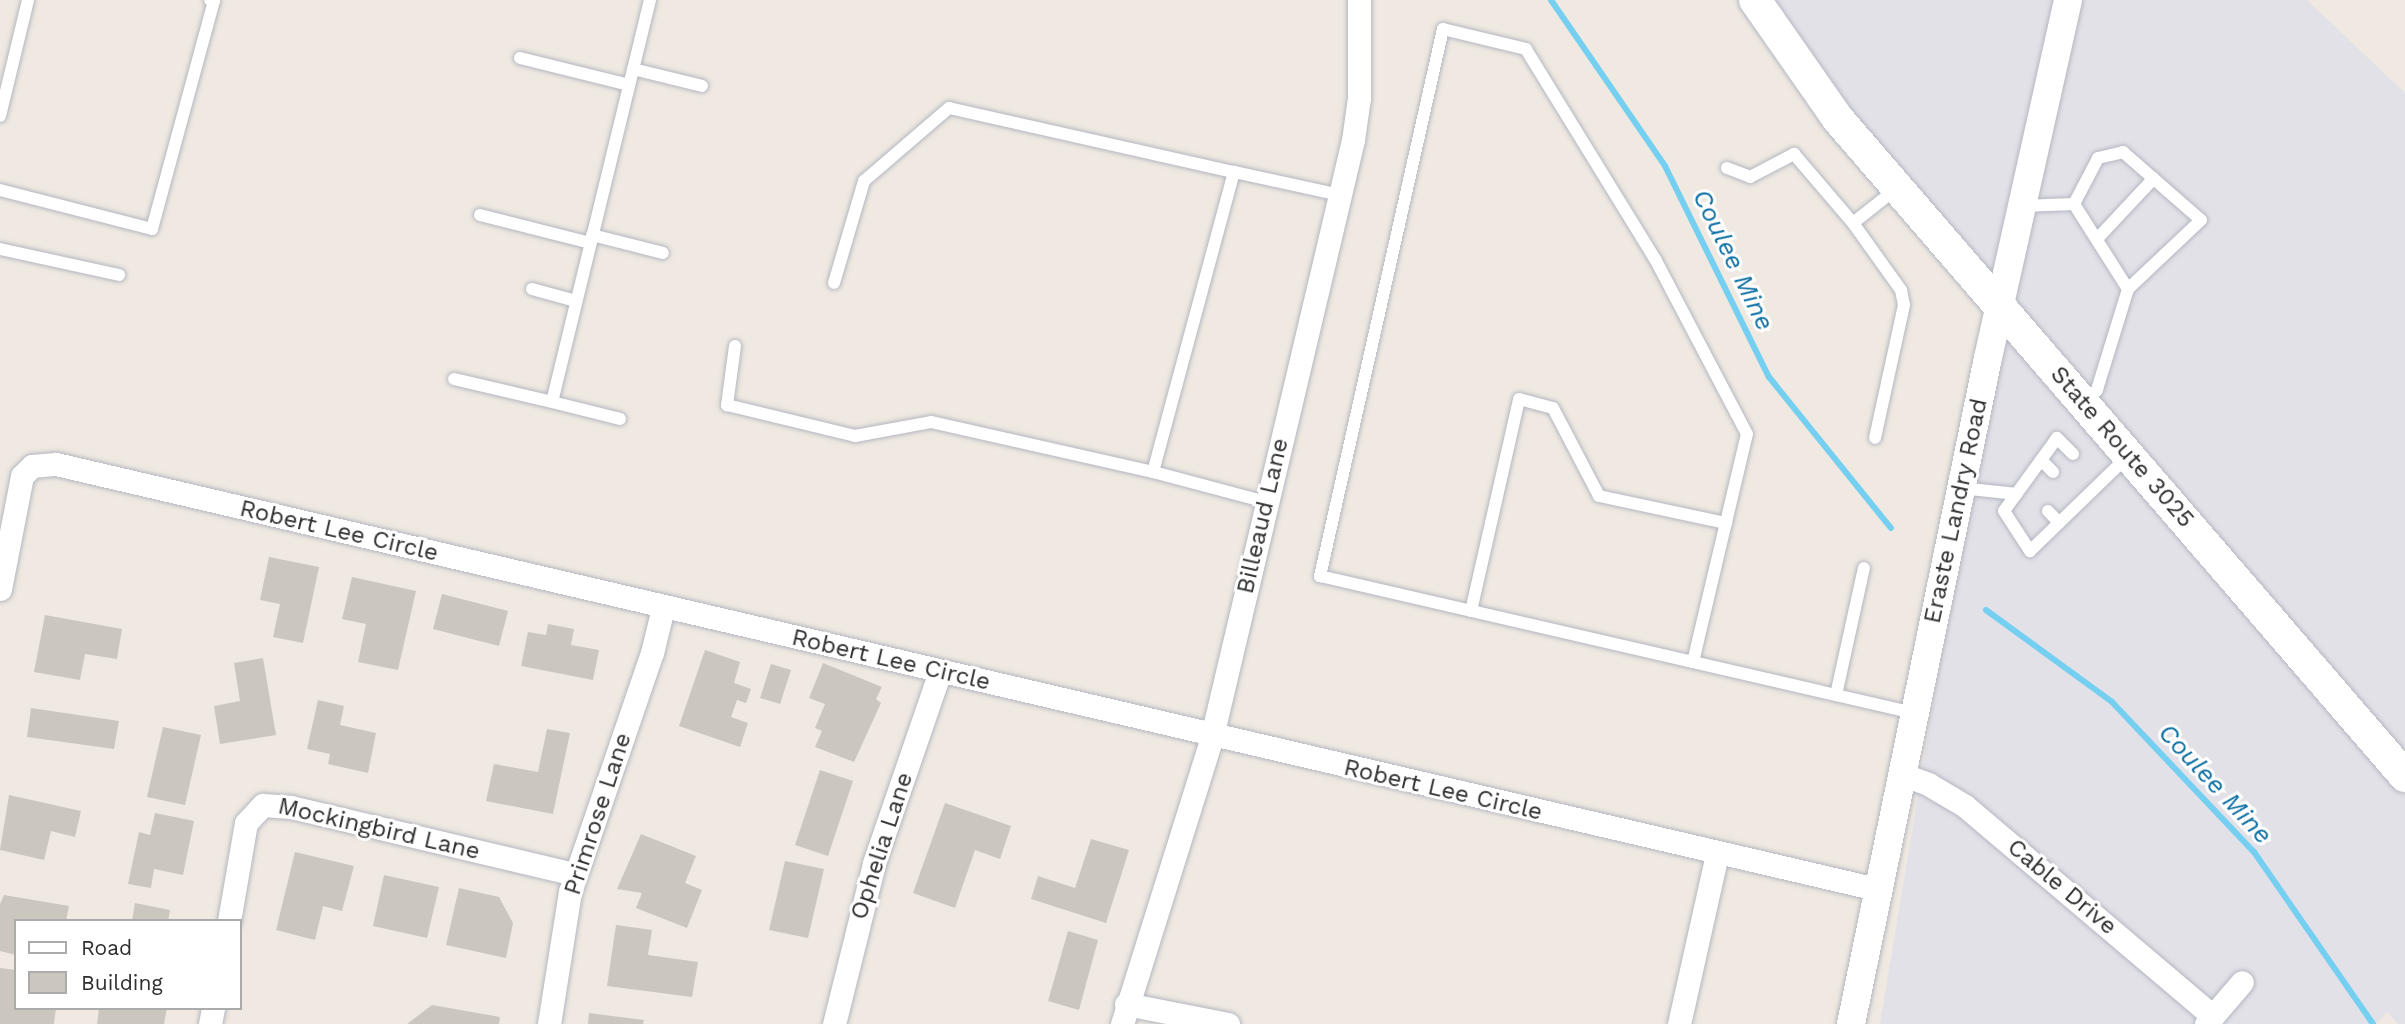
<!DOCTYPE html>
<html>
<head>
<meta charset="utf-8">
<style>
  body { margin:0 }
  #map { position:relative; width:2405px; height:1024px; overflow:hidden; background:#efe9e1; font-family:"Work Sans",sans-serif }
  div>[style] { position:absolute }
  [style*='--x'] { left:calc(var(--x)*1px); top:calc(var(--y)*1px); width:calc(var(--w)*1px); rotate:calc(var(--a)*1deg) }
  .industrial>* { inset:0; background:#e3e1e8 }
  .stream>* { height:6px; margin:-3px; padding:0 3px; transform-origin:3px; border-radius:3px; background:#75cff0 }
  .building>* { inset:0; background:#cbc7bf }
  .roads { filter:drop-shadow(0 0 2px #b4b7c1) drop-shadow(0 0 2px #b4b7c1) }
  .service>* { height:12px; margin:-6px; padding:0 6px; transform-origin:6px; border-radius:6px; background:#fff }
  .minor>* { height:23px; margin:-11.5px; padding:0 11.5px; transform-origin:11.5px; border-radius:11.5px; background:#fff }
  .tertiary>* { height:28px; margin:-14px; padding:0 14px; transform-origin:14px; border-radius:14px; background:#fff }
  .secondary>* { height:32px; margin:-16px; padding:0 16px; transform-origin:16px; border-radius:16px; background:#fff }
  span { translate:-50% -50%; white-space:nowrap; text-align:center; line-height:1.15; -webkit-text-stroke:6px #fff; paint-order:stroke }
  .street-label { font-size:24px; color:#2e2e2e }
  .water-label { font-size:26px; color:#0d6fa3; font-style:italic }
  .legend { position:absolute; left:14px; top:919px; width:228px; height:91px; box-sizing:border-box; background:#fff; border:2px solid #ababab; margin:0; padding:9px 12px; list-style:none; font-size:21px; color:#2e2e2e }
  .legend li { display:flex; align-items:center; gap:14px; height:35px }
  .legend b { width:35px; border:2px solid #ababab }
</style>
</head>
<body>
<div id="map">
  <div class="industrial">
    <div style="clip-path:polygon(1769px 0,2307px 0,2405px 93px,2405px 1024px,2398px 1024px,2387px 1012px,2376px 1024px,1880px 1024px,1999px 307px,1838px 119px)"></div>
  </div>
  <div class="stream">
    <div style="--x:1551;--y:0;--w:201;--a:55.5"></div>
    <div style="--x:1665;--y:166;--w:235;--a:63.8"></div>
    <div style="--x:1769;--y:377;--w:194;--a:51.1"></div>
    <div style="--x:1986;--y:610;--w:156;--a:36.1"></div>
    <div style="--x:2112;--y:702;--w:207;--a:46.6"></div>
    <div style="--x:2254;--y:852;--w:209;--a:55.3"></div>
  </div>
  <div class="building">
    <div style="clip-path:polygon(269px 557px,319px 567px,303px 643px,273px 637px,280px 604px,260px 600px)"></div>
    <div style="clip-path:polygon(352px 577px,416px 591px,398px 670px,358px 662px,366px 624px,342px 619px)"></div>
    <div style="clip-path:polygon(442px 594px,508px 611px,499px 646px,433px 629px)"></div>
    <div style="clip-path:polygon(45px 615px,122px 629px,117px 659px,85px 654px,80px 680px,34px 672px)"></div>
    <div style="clip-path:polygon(548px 624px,574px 629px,571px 645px,599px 650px,593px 680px,521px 666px,528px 632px,546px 635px)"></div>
    <div style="clip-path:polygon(705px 650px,740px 662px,734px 683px,751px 689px,746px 703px,737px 700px,731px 717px,748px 723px,740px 747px,679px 726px)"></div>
    <div style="clip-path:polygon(263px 658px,276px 735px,220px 744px,214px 706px,240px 701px,234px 663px)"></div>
    <div style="clip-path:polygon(823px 663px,882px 687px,876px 699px,881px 703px,854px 762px,815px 747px,822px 731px,815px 728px,825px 704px,809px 698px)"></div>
    <div style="clip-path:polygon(771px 664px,791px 670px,780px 704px,760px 698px)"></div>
    <div style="clip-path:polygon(318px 700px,344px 706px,340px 725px,376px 733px,368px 773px,328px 764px,330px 754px,307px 749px)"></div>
    <div style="clip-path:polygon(31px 708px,119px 721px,114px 749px,27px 737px)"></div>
    <div style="clip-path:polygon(163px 727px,201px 735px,185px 805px,147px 797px)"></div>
    <div style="clip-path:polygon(547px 729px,570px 733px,553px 814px,486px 801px,494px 764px,538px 772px)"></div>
    <div style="clip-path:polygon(820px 770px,853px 781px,828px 856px,795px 845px)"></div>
    <div style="clip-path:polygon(9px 795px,81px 811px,75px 837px,51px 831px,44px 860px,0 850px)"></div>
    <div style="clip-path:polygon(945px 803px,1011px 826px,1000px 859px,975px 850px,955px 908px,913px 893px)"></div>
    <div style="clip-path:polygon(155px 813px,194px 821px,183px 875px,154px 869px,151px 888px,128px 884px,139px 832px,150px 835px)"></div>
    <div style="clip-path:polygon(641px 834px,696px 856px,685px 883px,702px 890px,687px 928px,636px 908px,642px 893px,617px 889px)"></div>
    <div style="clip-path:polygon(1091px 839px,1129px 850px,1106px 923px,1031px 899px,1038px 876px,1075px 888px)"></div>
    <div style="clip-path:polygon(295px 852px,354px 866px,342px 911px,323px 906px,315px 940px,276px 930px)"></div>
    <div style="clip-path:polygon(785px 861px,824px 869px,808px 938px,769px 930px)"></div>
    <div style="clip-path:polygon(384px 875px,439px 887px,427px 938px,373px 926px)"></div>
    <div style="clip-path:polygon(459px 888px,499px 897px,513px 923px,506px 958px,446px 945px)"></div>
    <div style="clip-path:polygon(4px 895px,69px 906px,66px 921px,16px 921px,16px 955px,0 951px,0 904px)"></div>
    <div style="clip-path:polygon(135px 903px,170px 910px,168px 921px,132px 921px)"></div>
    <div style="clip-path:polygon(616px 925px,652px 930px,648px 955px,698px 962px,692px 997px,607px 986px)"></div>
    <div style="clip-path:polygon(1068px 931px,1098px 940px,1079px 1010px,1048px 1001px)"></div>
    <div style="clip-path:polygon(0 968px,16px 970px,16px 1008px,56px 1008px,54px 1024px,0 1024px)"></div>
    <div style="clip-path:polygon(432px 1005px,500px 1017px,499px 1024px,407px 1024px)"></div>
    <div style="clip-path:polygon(99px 1008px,167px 1008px,164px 1024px,97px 1024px)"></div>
    <div style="clip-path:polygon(589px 1013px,644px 1020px,643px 1024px,588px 1024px)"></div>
  </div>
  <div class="roads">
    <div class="service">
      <div style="--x:520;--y:58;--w:112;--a:13.9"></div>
      <div style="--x:633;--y:69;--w:71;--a:13.8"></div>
      <div style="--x:0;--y:116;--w:119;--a:-76.4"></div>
      <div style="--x:1727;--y:168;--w:25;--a:21"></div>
      <div style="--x:1750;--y:177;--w:50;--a:-27.6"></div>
      <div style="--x:1794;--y:154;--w:91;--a:49.5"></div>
      <div style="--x:1853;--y:223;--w:55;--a:-38.3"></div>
      <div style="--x:0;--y:190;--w:157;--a:14.4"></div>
      <div style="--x:152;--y:229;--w:236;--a:-74.8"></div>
      <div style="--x:214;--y:1;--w:4;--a:-166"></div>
      <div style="--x:2074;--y:204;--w:101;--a:57.6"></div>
      <div style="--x:2022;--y:206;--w:52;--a:-2.2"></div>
      <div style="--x:2074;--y:204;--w:52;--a:-62.4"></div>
      <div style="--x:2098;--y:158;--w:26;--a:-13"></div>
      <div style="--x:2123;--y:152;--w:103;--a:41.1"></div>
      <div style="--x:2201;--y:220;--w:100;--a:136.6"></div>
      <div style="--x:2128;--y:289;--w:106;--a:107.1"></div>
      <div style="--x:2097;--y:390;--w:18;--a:133"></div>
      <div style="--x:480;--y:215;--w:114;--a:14.2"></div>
      <div style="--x:1853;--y:223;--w:82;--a:54.4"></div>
      <div style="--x:1901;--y:290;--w:15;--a:79"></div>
      <div style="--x:1904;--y:305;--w:136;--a:102.3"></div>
      <div style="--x:592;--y:235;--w:73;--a:14.2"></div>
      <div style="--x:2097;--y:239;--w:83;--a:-46.9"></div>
      <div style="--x:0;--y:249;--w:122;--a:12.3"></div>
      <div style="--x:834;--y:283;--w:106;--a:-73.6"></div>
      <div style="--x:864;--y:181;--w:112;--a:-40.7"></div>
      <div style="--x:949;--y:108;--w:292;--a:12.7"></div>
      <div style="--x:532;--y:289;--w:46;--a:15.3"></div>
      <div style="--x:735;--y:346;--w:60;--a:97.7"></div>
      <div style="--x:727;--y:405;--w:132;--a:13.6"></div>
      <div style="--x:855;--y:436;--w:77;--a:-10.4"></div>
      <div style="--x:931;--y:422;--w:228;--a:12.7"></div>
      <div style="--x:454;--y:379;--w:101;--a:13.2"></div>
      <div style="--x:552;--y:402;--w:414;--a:-76.3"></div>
      <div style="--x:552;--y:402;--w:70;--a:14"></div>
      <div style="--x:2073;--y:454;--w:23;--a:-135"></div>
      <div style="--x:2057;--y:438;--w:90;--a:126"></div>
      <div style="--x:2004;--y:511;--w:48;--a:57"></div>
      <div style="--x:2030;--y:551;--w:138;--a:-44.1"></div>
      <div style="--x:2041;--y:460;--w:17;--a:45"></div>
      <div style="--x:1961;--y:488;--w:56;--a:6.1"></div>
      <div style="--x:1266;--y:502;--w:117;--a:-165.1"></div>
      <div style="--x:1153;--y:472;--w:311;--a:-74.9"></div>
      <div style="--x:1234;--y:172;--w:108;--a:12.2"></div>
      <div style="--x:2048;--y:511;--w:16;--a:47"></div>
      <div style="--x:1471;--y:611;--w:217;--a:-77.2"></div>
      <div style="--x:1519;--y:399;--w:35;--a:15"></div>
      <div style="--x:1553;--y:408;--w:99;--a:62.4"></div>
      <div style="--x:1599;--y:496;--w:130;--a:12"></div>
      <div style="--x:1693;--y:662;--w:234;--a:-76.7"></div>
      <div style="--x:1747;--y:434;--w:198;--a:-117.7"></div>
      <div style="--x:1655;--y:259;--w:246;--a:-121.6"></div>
      <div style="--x:1526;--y:49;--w:85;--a:-166.5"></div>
      <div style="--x:1443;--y:29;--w:561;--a:102.67"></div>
      <div style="--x:1320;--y:576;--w:610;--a:12.99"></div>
      <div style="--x:1836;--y:695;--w:130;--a:-77.6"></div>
    </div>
    <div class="minor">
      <div style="--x:0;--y:589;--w:115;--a:-79"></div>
      <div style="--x:22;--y:476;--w:14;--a:-45"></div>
      <div style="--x:32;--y:466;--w:24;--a:-5"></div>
      <div style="--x:56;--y:464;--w:1869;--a:13.14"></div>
      <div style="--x:1901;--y:774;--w:29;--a:20"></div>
      <div style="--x:1928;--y:784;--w:43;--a:30.7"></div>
      <div style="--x:1965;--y:806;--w:325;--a:40.3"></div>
      <div style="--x:229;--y:921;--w:99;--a:-80.2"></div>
      <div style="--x:246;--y:823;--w:25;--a:-47"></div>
      <div style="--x:263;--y:805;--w:28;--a:4"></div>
      <div style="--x:291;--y:807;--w:292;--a:13.3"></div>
      <div style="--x:1126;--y:1004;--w:104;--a:11.1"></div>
      <div style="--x:210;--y:1024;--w:16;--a:-79"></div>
      <div style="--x:549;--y:1024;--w:134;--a:-81"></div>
      <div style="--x:570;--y:892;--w:253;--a:-71.1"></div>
      <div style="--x:652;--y:653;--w:46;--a:-76.3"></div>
      <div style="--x:834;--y:1024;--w:166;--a:-76"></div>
      <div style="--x:874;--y:863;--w:203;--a:-71"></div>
      <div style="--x:1122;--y:1024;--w:302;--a:-72.6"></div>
      <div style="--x:1212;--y:736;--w:612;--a:-76.69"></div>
      <div style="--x:1353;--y:140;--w:42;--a:-81.9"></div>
      <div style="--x:1359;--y:98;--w:98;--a:-90"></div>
      <div style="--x:1679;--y:1024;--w:174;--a:-77.4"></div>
      <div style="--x:2206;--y:1024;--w:55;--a:-49.4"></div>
    </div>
    <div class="tertiary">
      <div style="--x:1851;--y:1024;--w:680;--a:-78.38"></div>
      <div style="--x:1988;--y:358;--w:367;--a:-77.4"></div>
    </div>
    <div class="secondary">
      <div style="--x:1755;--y:0;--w:145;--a:55.1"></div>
      <div style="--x:1838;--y:119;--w:868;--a:49.21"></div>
    </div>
  </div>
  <div class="street-label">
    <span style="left:2122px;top:447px;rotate:49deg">State Route 3025</span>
    <span style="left:1956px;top:511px;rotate:-78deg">Eraste Landry Road</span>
    <span style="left:1263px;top:516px;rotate:-77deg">Billeaud Lane</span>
    <span style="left:339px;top:531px;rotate:13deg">Robert Lee Circle</span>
    <span style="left:891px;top:660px;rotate:13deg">Robert Lee Circle</span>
    <span style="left:1443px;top:790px;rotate:13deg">Robert Lee Circle</span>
    <span style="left:598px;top:814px;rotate:-72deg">Primrose Lane</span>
    <span style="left:379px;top:829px;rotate:13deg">Mockingbird Lane</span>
    <span style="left:882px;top:846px;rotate:-72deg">Ophelia Lane</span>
    <span style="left:2062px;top:887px;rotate:40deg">Cable Drive</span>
  </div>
  <div class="water-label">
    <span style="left:1733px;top:260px;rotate:64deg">Coulee Mine</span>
    <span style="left:2215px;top:784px;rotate:47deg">Coulee Mine</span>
  </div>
  <ul class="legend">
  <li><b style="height:9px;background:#fff"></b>Road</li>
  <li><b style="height:19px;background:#cbc7bf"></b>Building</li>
  </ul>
</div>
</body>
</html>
